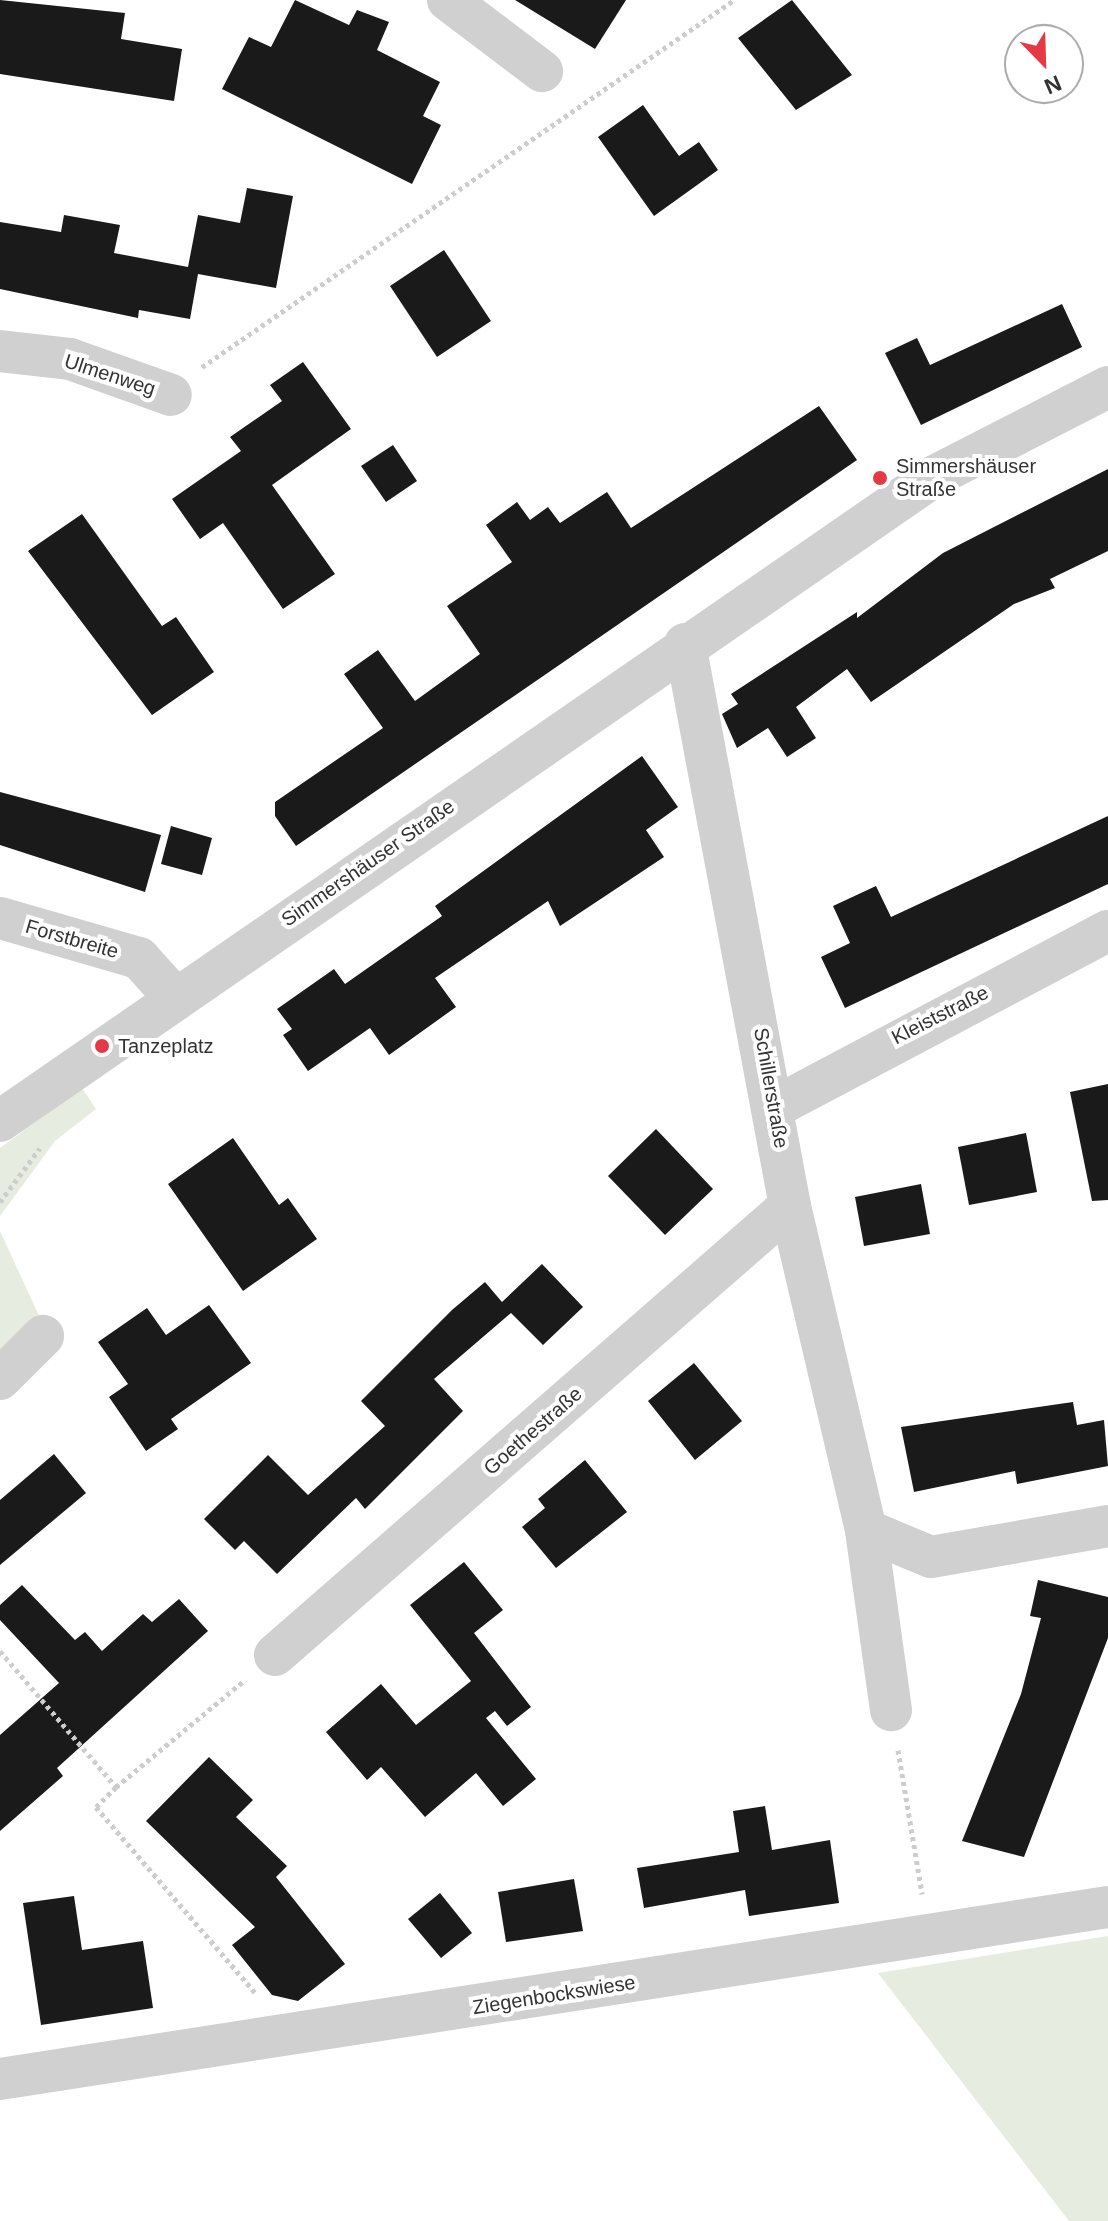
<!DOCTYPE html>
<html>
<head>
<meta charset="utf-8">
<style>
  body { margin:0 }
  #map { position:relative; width:1108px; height:2221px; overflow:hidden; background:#fff; font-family:Arial,sans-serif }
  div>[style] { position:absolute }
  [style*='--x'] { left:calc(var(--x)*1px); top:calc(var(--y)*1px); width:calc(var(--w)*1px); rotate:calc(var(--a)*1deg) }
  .green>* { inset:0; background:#e6ecdf }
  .building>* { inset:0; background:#1a1a1a }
  .path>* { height:5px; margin-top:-2.5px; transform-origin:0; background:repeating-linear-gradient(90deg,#cdcdcd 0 4px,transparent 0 8px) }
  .minor>* { height:42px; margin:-21px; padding:0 21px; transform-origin:21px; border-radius:21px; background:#d0d0d0 }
  .dots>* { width:22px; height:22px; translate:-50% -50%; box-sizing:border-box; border:4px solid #fff; border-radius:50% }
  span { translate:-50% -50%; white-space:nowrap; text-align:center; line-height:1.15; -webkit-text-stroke:8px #fff; paint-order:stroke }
  .street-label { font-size:20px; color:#333 }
  .poi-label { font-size:20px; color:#333 }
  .left { translate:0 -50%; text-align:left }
  .north { position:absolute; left:1004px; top:24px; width:80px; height:80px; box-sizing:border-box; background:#fff; border:2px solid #adadad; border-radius:50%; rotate:157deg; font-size:22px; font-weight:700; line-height:32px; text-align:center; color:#333 }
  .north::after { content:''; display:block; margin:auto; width:28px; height:36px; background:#e63946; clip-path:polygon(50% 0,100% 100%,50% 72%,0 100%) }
</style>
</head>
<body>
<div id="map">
  <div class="green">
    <div style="clip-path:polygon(82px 1088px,96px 1109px,55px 1141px,0 1216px,0 1148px)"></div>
    <div style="clip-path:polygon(0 1231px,41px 1320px,0 1363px)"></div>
    <div style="clip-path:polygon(1108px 1936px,1108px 2221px,1069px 2221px,878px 1973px)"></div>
  </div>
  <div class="building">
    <div style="clip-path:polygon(0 0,125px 13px,121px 39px,182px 49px,174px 101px,0 74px)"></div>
    <div style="clip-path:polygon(295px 0,349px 25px,357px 10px,389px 22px,377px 50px,440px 82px,423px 116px,441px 125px,412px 184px,222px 89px,249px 37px,271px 47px)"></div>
    <div style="clip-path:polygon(515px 0,626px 0,595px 49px)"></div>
    <div style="clip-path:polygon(792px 0,852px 75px,796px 110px,738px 38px)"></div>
    <div style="clip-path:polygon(643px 105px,679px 156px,699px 142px,718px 170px,654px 216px,598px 137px)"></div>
    <div style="clip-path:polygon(247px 188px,293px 196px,276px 288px,198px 274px,190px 319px,139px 310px,138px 318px,0 289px,0 222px,61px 232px,64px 215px,120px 225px,114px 253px,188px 267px,198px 215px,240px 223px)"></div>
    <div style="clip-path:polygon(444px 250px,491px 321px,437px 357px,390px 286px)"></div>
    <div style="clip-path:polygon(1062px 304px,1082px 347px,921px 425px,885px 353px,917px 338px,930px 365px)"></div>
    <div style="clip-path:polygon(303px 362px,351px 429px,272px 485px,335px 574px,283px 609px,223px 523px,200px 539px,172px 499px,241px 451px,230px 437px,282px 401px,270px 385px)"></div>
    <div style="clip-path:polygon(819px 406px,857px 460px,296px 846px,275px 816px,275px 802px,383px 728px,344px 674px,378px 650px,415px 701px,480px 654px,447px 606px,512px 562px,486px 525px,517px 502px,530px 520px,548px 507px,560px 523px,607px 492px,631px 528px)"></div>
    <div style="clip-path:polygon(393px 445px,417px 481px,386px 502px,361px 466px)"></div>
    <div style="clip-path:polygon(1108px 469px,1108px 551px,1050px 579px,1055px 588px,1014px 604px,871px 702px,847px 669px,796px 707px,816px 738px,787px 757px,768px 728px,737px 748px,722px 714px,738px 704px,731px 694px,857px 612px,857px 618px,943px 553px)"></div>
    <div style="clip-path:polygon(82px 514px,162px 626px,176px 617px,214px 672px,152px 715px,28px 551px)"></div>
    <div style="clip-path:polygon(642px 756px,678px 807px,646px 830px,664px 857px,560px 926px,548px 901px,435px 978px,456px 1007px,389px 1055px,370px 1028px,308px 1071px,283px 1035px,292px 1029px,277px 1009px,334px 969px,345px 984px,442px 916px,435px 906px)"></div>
    <div style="clip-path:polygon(0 792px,161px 835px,145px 892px,0 845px)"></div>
    <div style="clip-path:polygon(1108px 816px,1108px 884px,845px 1008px,821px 957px,850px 943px,833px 906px,876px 886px,891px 917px)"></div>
    <div style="clip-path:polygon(171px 826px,212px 838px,202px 875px,161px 864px)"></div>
    <div style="clip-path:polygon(1108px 1084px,1108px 1200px,1092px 1201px,1070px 1092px)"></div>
    <div style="clip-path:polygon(656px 1129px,713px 1189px,665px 1235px,608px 1176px)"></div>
    <div style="clip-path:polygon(1026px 1133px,1037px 1192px,969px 1205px,958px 1147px)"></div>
    <div style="clip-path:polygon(233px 1138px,279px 1205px,288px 1198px,317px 1239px,243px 1291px,168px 1184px)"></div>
    <div style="clip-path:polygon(921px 1184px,930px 1234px,864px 1246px,855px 1197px)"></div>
    <div style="clip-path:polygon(542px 1264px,583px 1307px,543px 1345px,511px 1313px,434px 1379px,463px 1411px,365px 1509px,356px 1498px,277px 1574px,244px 1541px,235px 1550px,204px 1519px,268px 1455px,308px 1495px,385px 1426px,361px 1401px,452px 1310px,485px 1282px,502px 1302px)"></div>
    <div style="clip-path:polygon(209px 1305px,251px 1363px,171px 1419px,178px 1429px,146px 1451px,109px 1397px,128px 1384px,98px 1342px,147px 1308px,166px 1335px)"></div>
    <div style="clip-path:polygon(694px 1363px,742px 1421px,695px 1460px,648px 1401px)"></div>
    <div style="clip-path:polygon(1073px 1402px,1077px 1425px,1104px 1420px,1108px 1466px,1017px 1484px,1015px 1471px,914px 1492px,901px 1427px)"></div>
    <div style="clip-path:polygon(54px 1454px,86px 1493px,0 1565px,0 1500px)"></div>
    <div style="clip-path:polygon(585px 1460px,627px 1512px,556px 1568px,522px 1527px,545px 1508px,538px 1499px)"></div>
    <div style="clip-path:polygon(464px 1562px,503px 1610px,474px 1633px,531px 1707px,507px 1726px,495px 1711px,486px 1718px,536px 1779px,503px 1806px,476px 1773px,425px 1817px,381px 1767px,367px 1780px,326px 1732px,381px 1684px,416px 1725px,471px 1681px,410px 1605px)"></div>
    <div style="clip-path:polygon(1038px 1580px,1108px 1597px,1108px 1638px,1024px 1857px,962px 1841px,1021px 1694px,1041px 1618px,1030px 1616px)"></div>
    <div style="clip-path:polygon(22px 1585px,75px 1640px,85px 1632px,102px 1651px,143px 1614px,152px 1622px,179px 1599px,208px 1631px,57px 1768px,63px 1776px,0 1831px,0 1735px,59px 1683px,0 1620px,0 1605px)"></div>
    <div style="clip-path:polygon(209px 1757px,253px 1800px,236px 1817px,287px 1866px,276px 1877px,345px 1964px,298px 2001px,272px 1995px,232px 1945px,255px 1927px,146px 1821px)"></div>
    <div style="clip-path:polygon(765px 1806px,772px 1850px,830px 1840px,839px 1903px,749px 1916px,745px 1890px,644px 1908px,637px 1868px,739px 1852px,733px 1811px)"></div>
    <div style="clip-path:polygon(574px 1879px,583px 1931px,506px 1942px,498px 1892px)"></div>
    <div style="clip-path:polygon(440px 1893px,472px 1933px,441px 1958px,408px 1919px)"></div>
    <div style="clip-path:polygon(74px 1896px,82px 1950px,143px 1941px,153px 2008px,41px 2025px,23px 1903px)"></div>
  </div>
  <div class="path">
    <div style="--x:202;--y:367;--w:646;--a:-34.6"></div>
    <div style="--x:0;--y:1202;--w:67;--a:-53.5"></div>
    <div style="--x:0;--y:1651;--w:179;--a:49.5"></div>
    <div style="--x:116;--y:1787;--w:168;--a:-39.7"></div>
    <div style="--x:898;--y:1750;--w:146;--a:80.5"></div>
    <div style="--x:116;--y:1787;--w:28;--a:135"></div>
    <div style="--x:96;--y:1807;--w:248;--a:49.4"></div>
  </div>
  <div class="minor">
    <div style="--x:448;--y:0;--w:118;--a:37.1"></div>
    <div style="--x:0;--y:351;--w:70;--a:6.5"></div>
    <div style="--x:70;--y:359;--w:107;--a:19.6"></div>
    <div style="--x:685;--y:644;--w:572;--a:79.42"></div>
    <div style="--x:790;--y:1206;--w:333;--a:76.8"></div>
    <div style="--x:866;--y:1530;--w:182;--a:82.1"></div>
    <div style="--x:0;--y:918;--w:145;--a:16.1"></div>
    <div style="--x:139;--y:958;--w:54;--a:48"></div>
    <div style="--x:777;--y:1106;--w:374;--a:-27.9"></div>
    <div style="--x:0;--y:1121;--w:1134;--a:-34.62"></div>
    <div style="--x:933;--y:477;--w:197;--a:-27.2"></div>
    <div style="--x:0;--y:1379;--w:61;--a:-45"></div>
    <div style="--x:866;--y:1530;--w:70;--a:22.6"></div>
    <div style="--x:931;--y:1557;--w:180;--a:-9.9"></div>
    <div style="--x:275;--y:1655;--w:683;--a:-41.08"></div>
    <div style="--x:0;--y:2079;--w:1121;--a:-8.82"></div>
  </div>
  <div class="dots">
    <div style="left:880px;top:478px;background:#e63946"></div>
    <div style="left:102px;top:1046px;background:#e63946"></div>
  </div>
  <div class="street-label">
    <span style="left:110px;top:375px;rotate:18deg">Ulmenweg</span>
    <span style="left:368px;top:863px;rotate:-35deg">Simmershäuser Straße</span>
    <span style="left:72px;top:939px;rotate:16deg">Forstbreite</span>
    <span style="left:940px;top:1015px;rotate:-27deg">Kleiststraße</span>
    <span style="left:771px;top:1088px;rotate:80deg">Schillerstraße</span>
    <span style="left:533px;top:1431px;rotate:-41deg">Goethestraße</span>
    <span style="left:554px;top:1995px;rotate:-9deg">Ziegenbockswiese</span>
  </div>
  <div class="poi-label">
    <span class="left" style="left:896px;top:478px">Simmershäuser<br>Straße</span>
    <span class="left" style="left:118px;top:1046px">Tanzeplatz</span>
  </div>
  <div class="north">N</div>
</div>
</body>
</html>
